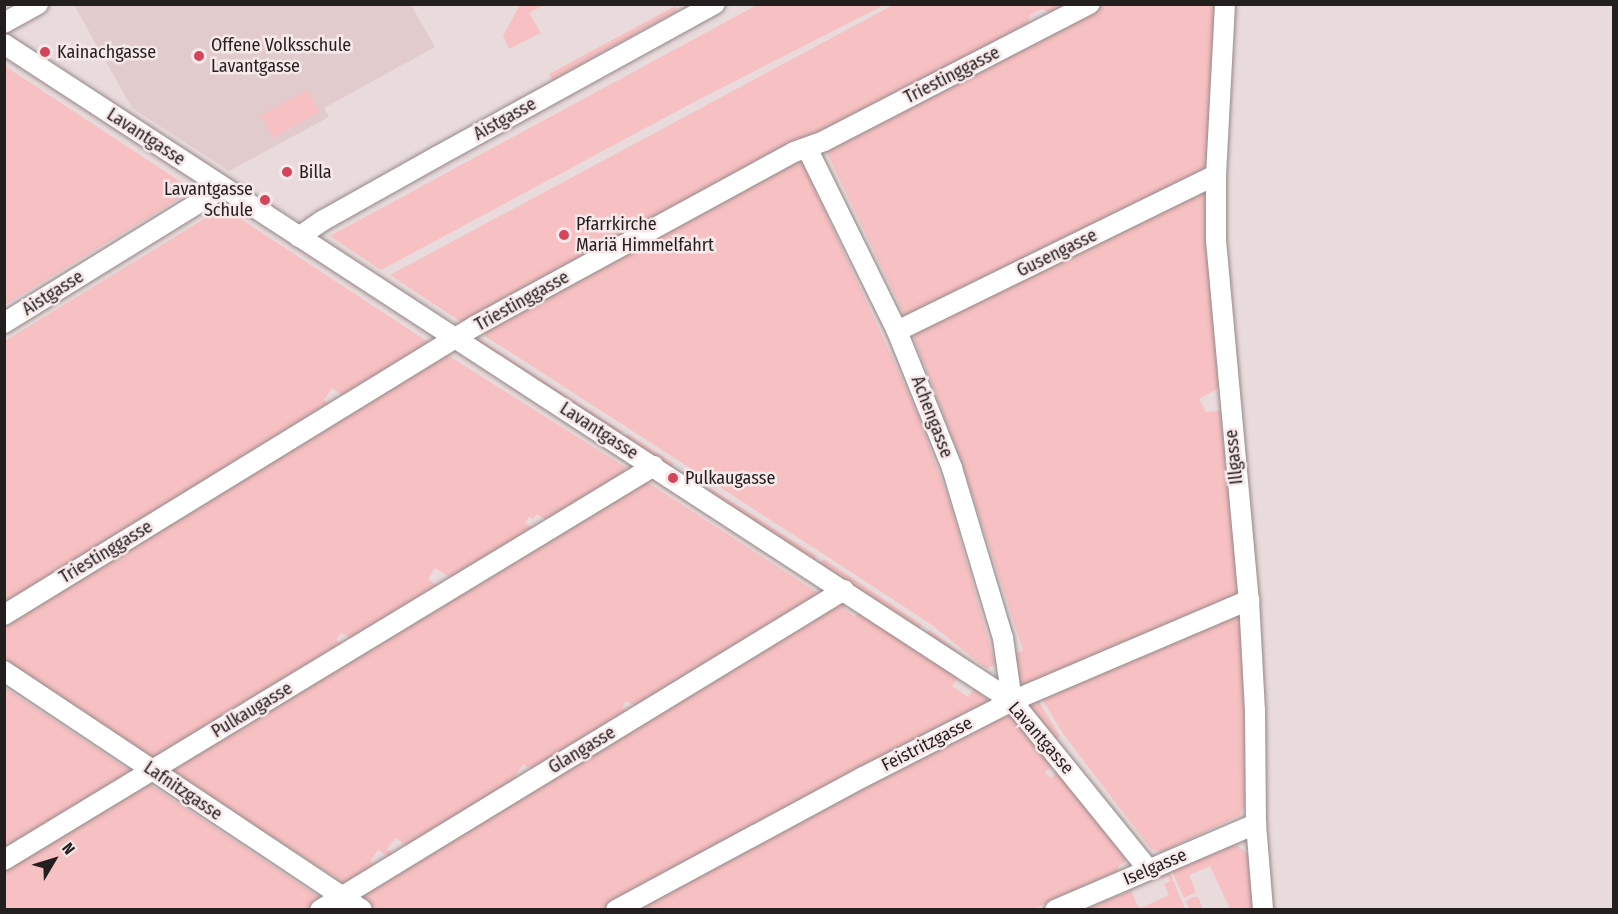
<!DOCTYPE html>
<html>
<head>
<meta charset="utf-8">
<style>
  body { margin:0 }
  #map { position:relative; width:1618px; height:914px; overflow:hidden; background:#e9dbdc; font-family:"Fira Sans Condensed",sans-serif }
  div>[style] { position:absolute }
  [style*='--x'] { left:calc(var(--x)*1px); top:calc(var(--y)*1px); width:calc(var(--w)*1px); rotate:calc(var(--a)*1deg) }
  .built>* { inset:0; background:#e2cbcc }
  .green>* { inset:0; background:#f7c0c2 }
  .roads { filter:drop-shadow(0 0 2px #948787) drop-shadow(0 0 2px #948787) }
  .minor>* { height:20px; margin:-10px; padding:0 10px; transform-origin:10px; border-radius:10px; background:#fff }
  .dots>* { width:16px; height:16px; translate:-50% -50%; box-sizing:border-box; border:3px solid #f7e8e9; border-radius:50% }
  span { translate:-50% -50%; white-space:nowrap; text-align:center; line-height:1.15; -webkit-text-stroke:5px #f7e8e9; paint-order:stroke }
  .poi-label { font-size:18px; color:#241f1f }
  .left { translate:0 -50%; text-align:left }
  .right { translate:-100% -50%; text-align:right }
  .street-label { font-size:18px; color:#241f1f }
  .frame { position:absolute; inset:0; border:6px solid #241f1f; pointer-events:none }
  .north { position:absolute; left:24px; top:830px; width:60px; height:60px; -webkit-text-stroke:4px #f7e8e9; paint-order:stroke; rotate:52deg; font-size:16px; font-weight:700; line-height:24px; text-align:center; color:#241f1f }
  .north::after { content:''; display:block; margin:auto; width:21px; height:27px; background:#241f1f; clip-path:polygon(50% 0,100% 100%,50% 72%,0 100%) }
</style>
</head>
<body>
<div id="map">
  <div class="built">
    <div style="clip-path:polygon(74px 5px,411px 5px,435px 47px,324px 108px,329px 117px,229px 171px,132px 108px)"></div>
  </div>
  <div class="green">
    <div style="clip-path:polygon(520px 5px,544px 5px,529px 13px,541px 33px,509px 49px,503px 36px)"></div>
    <div style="clip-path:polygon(757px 5px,884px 5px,694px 102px,381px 270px,330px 236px)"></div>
    <div style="clip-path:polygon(893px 5px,1065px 5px,1049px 12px,1042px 9px,1030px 15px,1027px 25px,876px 102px,471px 323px,460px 321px,390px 275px)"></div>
    <div style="clip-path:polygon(1099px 5px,1219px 5px,1208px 169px,914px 318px,905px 316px,826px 151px,828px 144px)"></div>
    <div style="clip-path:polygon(675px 6px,677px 11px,552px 80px,549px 74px)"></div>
    <div style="clip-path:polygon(5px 66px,187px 186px,188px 193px,5px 305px)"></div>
    <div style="clip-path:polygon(307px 90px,319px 112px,273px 138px,261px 115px)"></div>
    <div style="clip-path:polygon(795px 161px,803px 164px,914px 405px,950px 503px,995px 664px,987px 669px,932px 625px,839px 564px,485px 336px,485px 331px)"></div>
    <div style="clip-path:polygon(1200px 190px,1205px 193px,1218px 388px,1199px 399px,1206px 412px,1220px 411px,1239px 591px,1235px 598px,1040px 683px,1034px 680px,1033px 687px,1029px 687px,1018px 681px,1012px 655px,1023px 650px,961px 460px,914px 338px,916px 330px)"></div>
    <div style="clip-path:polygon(217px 211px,227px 211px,235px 215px,428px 342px,427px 348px,346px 398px,332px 388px,324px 400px,332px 406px,5px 604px,5px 341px)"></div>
    <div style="clip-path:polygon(479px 339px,623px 432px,615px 436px,479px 344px)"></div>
    <div style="clip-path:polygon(449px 356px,625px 467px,625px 474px,548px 521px,537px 514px,533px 519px,529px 517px,525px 523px,535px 529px,453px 579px,435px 568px,428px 579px,440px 588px,354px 639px,341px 633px,336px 640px,345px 645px,159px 758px,151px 759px,5px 662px,5px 622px,440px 357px)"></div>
    <div style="clip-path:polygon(628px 434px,674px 464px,670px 470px,621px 439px)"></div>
    <div style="clip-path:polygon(636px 482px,647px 482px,818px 593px,820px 598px,641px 708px,626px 701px,622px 708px,632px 712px,536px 772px,523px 764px,516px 775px,520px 782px,409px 848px,396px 838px,387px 849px,398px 856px,392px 859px,378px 850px,370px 862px,378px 868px,348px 886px,171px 772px,171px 766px)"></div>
    <div style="clip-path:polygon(710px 488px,817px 556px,814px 562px,707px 494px)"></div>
    <div style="clip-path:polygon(824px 559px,922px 625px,918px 632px,817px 564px)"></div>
    <div style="clip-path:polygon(849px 599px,844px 609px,855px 617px,861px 608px,959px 676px,952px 686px,968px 697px,974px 689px,987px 699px,987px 705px,609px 909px,378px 909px,361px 898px,360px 893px,829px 606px)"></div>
    <div style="clip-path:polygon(1234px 613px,1242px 617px,1246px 804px,1240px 815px,1162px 852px,1151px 849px,1064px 735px,1039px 694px)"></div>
    <div style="clip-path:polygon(930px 630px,992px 678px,924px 636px)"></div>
    <div style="clip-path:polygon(5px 688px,129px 770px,128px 776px,5px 852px)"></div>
    <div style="clip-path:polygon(1036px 697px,1060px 736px,1051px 742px,1024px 710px,1026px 701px)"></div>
    <div style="clip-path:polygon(1004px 714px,1010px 715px,1054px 764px,1045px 772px,1051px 778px,1059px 771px,1126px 854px,1125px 862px,1119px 865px,1117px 872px,1034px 909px,628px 910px)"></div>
    <div style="clip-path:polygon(139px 784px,149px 784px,319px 897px,319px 903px,309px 910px,5px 910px,5px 867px)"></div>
    <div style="clip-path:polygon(1235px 844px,1248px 854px,1254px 909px,1230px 909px,1210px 866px,1189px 875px,1196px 892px,1184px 898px,1172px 871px)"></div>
    <div style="clip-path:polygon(1170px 873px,1185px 909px,1139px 910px,1139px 909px,1169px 895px,1164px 884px,1170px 881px,1168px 876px,1162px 879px,1161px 876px)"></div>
    <div style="clip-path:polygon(1131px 890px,1139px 909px,1086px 909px)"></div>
    <div style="clip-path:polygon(1193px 897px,1198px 897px,1203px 909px,1189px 909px,1186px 901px)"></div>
  </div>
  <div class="roads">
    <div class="minor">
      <div style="--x:1225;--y:4;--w:171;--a:93"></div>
      <div style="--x:1216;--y:175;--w:65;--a:90"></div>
      <div style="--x:1216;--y:240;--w:362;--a:84.8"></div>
      <div style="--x:1249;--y:600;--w:110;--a:86.9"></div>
      <div style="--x:1255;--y:710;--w:114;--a:89.5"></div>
      <div style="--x:1256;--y:824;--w:86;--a:85.3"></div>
      <div style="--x:4;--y:23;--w:39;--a:-29"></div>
      <div style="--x:4;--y:44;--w:1203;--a:33.1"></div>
      <div style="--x:1012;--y:701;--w:216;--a:51"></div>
      <div style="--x:807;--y:148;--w:204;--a:63.8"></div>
      <div style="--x:897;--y:331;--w:148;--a:68.1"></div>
      <div style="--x:952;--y:468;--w:177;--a:73.3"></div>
      <div style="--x:1003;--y:638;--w:64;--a:81.9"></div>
      <div style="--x:299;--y:237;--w:28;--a:-35"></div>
      <div style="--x:322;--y:221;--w:133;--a:-29.3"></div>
      <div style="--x:438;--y:156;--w:316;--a:-28.8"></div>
      <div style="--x:4;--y:323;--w:257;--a:-31.7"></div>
      <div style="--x:897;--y:331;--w:355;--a:-26.1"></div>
      <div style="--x:4;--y:615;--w:553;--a:-31.53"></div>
      <div style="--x:475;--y:326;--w:363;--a:-28.6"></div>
      <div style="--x:794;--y:152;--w:32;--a:-20"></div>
      <div style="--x:824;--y:141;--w:299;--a:-27.3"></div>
      <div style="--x:4;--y:671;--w:430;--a:33.7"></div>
      <div style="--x:4;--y:860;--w:760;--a:-31.22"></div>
      <div style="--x:320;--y:910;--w:614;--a:-31.41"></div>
      <div style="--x:616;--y:910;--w:281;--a:-28.3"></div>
      <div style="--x:863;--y:777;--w:167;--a:-27"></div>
      <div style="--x:1012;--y:701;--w:258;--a:-23.1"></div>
      <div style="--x:1055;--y:910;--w:219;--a:-23.2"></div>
    </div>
  </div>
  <div class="dots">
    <div style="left:45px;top:52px;background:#d4445a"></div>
    <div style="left:199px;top:56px;background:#d4445a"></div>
    <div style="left:287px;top:172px;background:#d4445a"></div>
    <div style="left:265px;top:200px;background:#d4445a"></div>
    <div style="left:564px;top:235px;background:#d4445a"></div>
    <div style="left:673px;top:478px;background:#d4445a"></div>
  </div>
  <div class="poi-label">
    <span class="left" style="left:211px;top:56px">Offene Volksschule<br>Lavantgasse</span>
    <span class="left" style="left:57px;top:52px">Kainachgasse</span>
    <span class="left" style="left:299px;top:172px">Billa</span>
    <span class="right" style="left:253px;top:200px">Lavantgasse<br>Schule</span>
    <span class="left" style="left:576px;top:235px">Pfarrkirche<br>Mariä Himmelfahrt</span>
    <span class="left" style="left:685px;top:478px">Pulkaugasse</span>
  </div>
  <div class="street-label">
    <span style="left:952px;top:75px;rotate:-27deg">Triestinggasse</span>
    <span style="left:505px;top:119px;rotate:-29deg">Aistgasse</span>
    <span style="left:146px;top:137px;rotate:33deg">Lavantgasse</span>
    <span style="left:1057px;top:253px;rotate:-26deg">Gusengasse</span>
    <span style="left:53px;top:293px;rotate:-32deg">Aistgasse</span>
    <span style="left:522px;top:301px;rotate:-29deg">Triestinggasse</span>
    <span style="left:932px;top:417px;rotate:69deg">Achengasse</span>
    <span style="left:599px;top:431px;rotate:33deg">Lavantgasse</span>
    <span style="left:1234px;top:457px;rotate:-96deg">Illgasse</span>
    <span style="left:106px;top:552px;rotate:-31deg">Triestinggasse</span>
    <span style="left:252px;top:710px;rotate:-31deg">Pulkaugasse</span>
    <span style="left:1041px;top:738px;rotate:49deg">Lavantgasse</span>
    <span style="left:927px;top:744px;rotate:-27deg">Feistritzgasse</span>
    <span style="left:582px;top:750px;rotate:-31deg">Glangasse</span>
    <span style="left:183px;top:791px;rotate:34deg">Lafnitzgasse</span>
    <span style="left:1155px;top:867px;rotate:-23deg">Iselgasse</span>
  </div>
  <div class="frame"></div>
  <div class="north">N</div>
</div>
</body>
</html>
